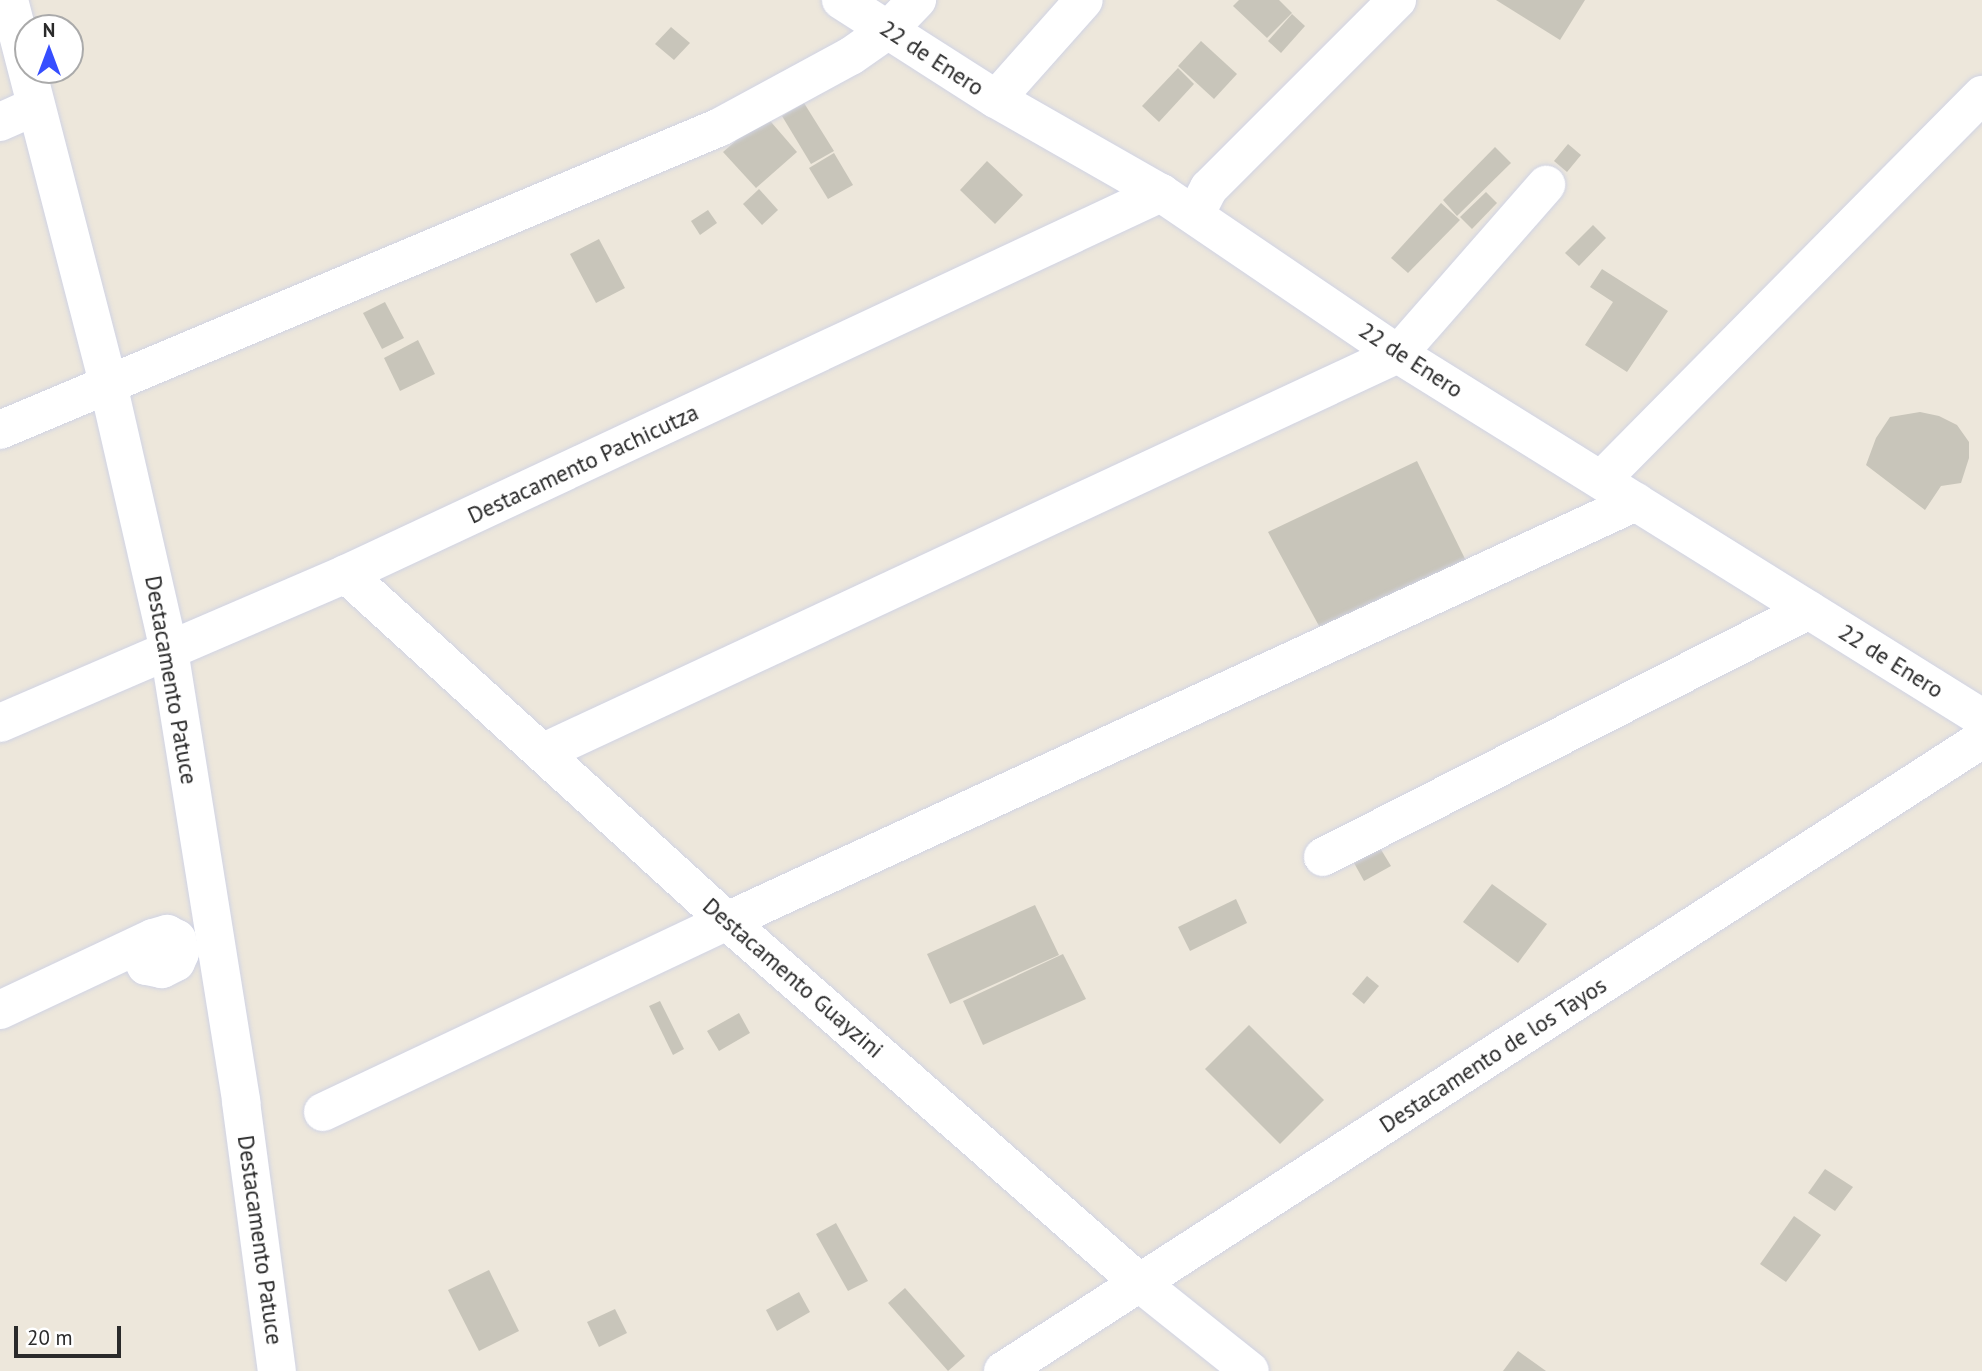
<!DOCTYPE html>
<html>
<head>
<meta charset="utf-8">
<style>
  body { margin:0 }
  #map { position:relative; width:1982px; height:1371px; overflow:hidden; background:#ede7db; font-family:"PT Sans",sans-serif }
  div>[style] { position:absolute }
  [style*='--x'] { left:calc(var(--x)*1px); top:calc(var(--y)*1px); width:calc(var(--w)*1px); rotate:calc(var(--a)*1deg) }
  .building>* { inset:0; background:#c8c5ba }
  .roads { filter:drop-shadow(0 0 2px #d0d3e4) drop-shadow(0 0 2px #d0d3e4) }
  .minor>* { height:38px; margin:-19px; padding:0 19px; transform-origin:19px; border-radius:19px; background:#fff }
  span { translate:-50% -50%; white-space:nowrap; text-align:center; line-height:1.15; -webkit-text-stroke:6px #fff; paint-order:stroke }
  .street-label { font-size:23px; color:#2a2a2a }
  .north { position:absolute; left:14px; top:14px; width:70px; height:70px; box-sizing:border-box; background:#fff; border:2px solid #aaa; border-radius:50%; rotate:0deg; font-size:19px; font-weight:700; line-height:28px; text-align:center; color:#2a2a2a }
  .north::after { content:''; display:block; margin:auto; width:24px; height:32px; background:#364eff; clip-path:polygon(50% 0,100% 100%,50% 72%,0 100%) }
  .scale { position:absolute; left:14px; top:1326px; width:107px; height:32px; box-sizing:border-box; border:4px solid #2a2a2a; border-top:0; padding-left:9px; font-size:21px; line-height:24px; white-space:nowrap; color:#2a2a2a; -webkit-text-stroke:5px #fff; paint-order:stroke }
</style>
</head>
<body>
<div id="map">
  <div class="building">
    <div style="clip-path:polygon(1239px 0,1279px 0,1292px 13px,1267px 38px,1233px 6px)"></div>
    <div style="clip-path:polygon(1496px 0,1585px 0,1560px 40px)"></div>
    <div style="clip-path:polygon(1292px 14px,1305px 26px,1281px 53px,1268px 41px)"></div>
    <div style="clip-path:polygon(671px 27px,690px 43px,674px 60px,655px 44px)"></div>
    <div style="clip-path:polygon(1201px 41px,1237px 74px,1214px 99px,1178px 66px)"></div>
    <div style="clip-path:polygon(1178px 68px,1194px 84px,1159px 122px,1142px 106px)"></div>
    <div style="clip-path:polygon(804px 103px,834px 151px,811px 164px,782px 116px)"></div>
    <div style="clip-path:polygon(765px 115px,797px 152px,756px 188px,723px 152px)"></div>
    <div style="clip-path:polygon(1568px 144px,1581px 155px,1567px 172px,1554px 161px)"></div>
    <div style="clip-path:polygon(1495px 147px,1511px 163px,1457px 216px,1443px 200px)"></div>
    <div style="clip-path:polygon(834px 153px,853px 185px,828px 199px,809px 168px)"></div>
    <div style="clip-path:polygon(987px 161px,1023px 195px,995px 224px,960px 190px)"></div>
    <div style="clip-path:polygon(759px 189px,778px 210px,762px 225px,743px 204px)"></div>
    <div style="clip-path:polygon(1486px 192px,1497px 203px,1472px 229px,1460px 217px)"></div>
    <div style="clip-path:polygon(1441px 203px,1460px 220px,1408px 273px,1391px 258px)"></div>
    <div style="clip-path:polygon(708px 210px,717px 223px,700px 235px,691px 221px)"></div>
    <div style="clip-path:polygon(1593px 225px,1606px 238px,1579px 266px,1565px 253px)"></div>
    <div style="clip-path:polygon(599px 239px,625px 288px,596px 303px,570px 254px)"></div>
    <div style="clip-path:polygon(1602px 269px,1668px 311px,1627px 372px,1585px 345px,1613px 302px,1590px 287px)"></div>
    <div style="clip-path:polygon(385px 302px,404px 338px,382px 349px,363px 313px)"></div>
    <div style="clip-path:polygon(418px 340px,435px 374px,400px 391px,384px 358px)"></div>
    <div style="clip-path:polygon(1920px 412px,1939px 416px,1957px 425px,1969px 442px,1969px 458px,1961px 483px,1941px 486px,1925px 510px,1866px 465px,1876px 438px,1890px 417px)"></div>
    <div style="clip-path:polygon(1417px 461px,1469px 567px,1325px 637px,1268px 532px)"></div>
    <div style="clip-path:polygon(1380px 848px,1391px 866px,1364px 881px,1354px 863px)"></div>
    <div style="clip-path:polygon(1492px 884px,1547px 924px,1518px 963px,1463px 922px)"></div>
    <div style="clip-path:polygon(1236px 899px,1247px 923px,1190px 951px,1178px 927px)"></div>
    <div style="clip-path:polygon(1035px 905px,1059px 955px,950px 1004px,927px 954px)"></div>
    <div style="clip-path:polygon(1063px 954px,1086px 999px,983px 1045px,963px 1001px)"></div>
    <div style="clip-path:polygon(1367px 976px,1379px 986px,1364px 1004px,1352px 994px)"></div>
    <div style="clip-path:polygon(660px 1001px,684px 1049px,673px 1055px,649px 1006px)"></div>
    <div style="clip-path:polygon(739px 1013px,750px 1033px,719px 1051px,707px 1031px)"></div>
    <div style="clip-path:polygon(1249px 1025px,1324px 1100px,1280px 1144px,1205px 1069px)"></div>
    <div style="clip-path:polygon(1825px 1169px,1853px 1187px,1835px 1211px,1808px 1193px)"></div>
    <div style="clip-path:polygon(1794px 1216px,1821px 1235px,1786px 1282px,1760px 1264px)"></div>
    <div style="clip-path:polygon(836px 1223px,868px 1281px,848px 1291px,816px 1234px)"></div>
    <div style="clip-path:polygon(489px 1270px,519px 1331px,479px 1351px,448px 1290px)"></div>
    <div style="clip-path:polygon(905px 1288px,965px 1356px,948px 1371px,888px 1303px)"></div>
    <div style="clip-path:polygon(799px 1292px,810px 1312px,777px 1331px,766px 1310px)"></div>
    <div style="clip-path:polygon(615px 1309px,627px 1333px,599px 1347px,587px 1322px)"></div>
    <div style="clip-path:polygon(1518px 1351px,1546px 1371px,1503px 1371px)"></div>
  </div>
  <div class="roads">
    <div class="minor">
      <div style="--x:9;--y:0;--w:397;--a:75.5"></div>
      <div style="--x:108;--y:384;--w:273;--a:77.1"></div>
      <div style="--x:169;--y:650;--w:458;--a:80.9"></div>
      <div style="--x:241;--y:1102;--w:271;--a:82.4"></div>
      <div style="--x:841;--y:0;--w:184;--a:32.6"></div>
      <div style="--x:996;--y:99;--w:190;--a:29.7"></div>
      <div style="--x:1161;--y:193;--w:287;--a:34.2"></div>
      <div style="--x:1398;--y:354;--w:688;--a:31.93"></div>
      <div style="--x:996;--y:99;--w:132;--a:-48.4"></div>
      <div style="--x:0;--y:122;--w:39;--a:-24"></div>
      <div style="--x:1195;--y:215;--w:30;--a:-63"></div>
      <div style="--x:1209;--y:188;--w:266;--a:-45"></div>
      <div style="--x:0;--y:430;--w:781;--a:-22.82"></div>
      <div style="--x:720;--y:127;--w:149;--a:-28.5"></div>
      <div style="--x:851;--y:56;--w:45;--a:-35.1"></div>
      <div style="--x:888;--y:30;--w:42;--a:-46"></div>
      <div style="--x:1601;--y:480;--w:542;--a:-45.3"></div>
      <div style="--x:346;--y:574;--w:515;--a:42.33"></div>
      <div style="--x:727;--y:921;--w:551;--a:41.24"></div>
      <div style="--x:1141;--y:1284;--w:139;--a:38.6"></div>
      <div style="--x:0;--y:723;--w:377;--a:-23.3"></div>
      <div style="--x:346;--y:574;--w:900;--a:-25.06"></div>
      <div style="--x:544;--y:752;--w:942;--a:-24.99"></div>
      <div style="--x:1398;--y:354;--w:225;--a:-48.8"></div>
      <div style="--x:1323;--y:857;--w:545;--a:-26.94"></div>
      <div style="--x:0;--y:1010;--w:169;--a:-25.2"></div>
      <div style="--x:153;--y:938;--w:15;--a:-16"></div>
      <div style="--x:167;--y:934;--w:11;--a:27"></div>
      <div style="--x:177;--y:939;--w:14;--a:78"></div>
      <div style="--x:180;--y:953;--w:10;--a:114"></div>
      <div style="--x:176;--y:962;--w:16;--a:153"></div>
      <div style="--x:162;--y:969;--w:16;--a:-169"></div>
      <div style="--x:146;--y:966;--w:22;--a:-117"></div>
      <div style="--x:323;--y:1112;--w:447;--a:-25.3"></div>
      <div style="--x:727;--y:921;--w:1001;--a:-24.75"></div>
      <div style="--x:1003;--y:1371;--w:1165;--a:-32.84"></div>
    </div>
  </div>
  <div class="street-label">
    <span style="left:932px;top:58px;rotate:33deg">22 de Enero</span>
    <span style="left:1411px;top:360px;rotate:33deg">22 de Enero</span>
    <span style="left:583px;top:464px;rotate:-25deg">Destacamento Pachicutza</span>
    <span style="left:1891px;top:661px;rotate:32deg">22 de Enero</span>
    <span style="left:171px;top:680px;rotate:80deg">Destacamento Patuce</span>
    <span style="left:793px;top:978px;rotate:41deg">Destacamento Guayzini</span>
    <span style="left:1493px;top:1055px;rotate:-33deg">Destacamento de los Tayos</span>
    <span style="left:260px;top:1240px;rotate:82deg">Destacamento Patuce</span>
  </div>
  <div class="north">N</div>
  <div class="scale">20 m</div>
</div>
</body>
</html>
